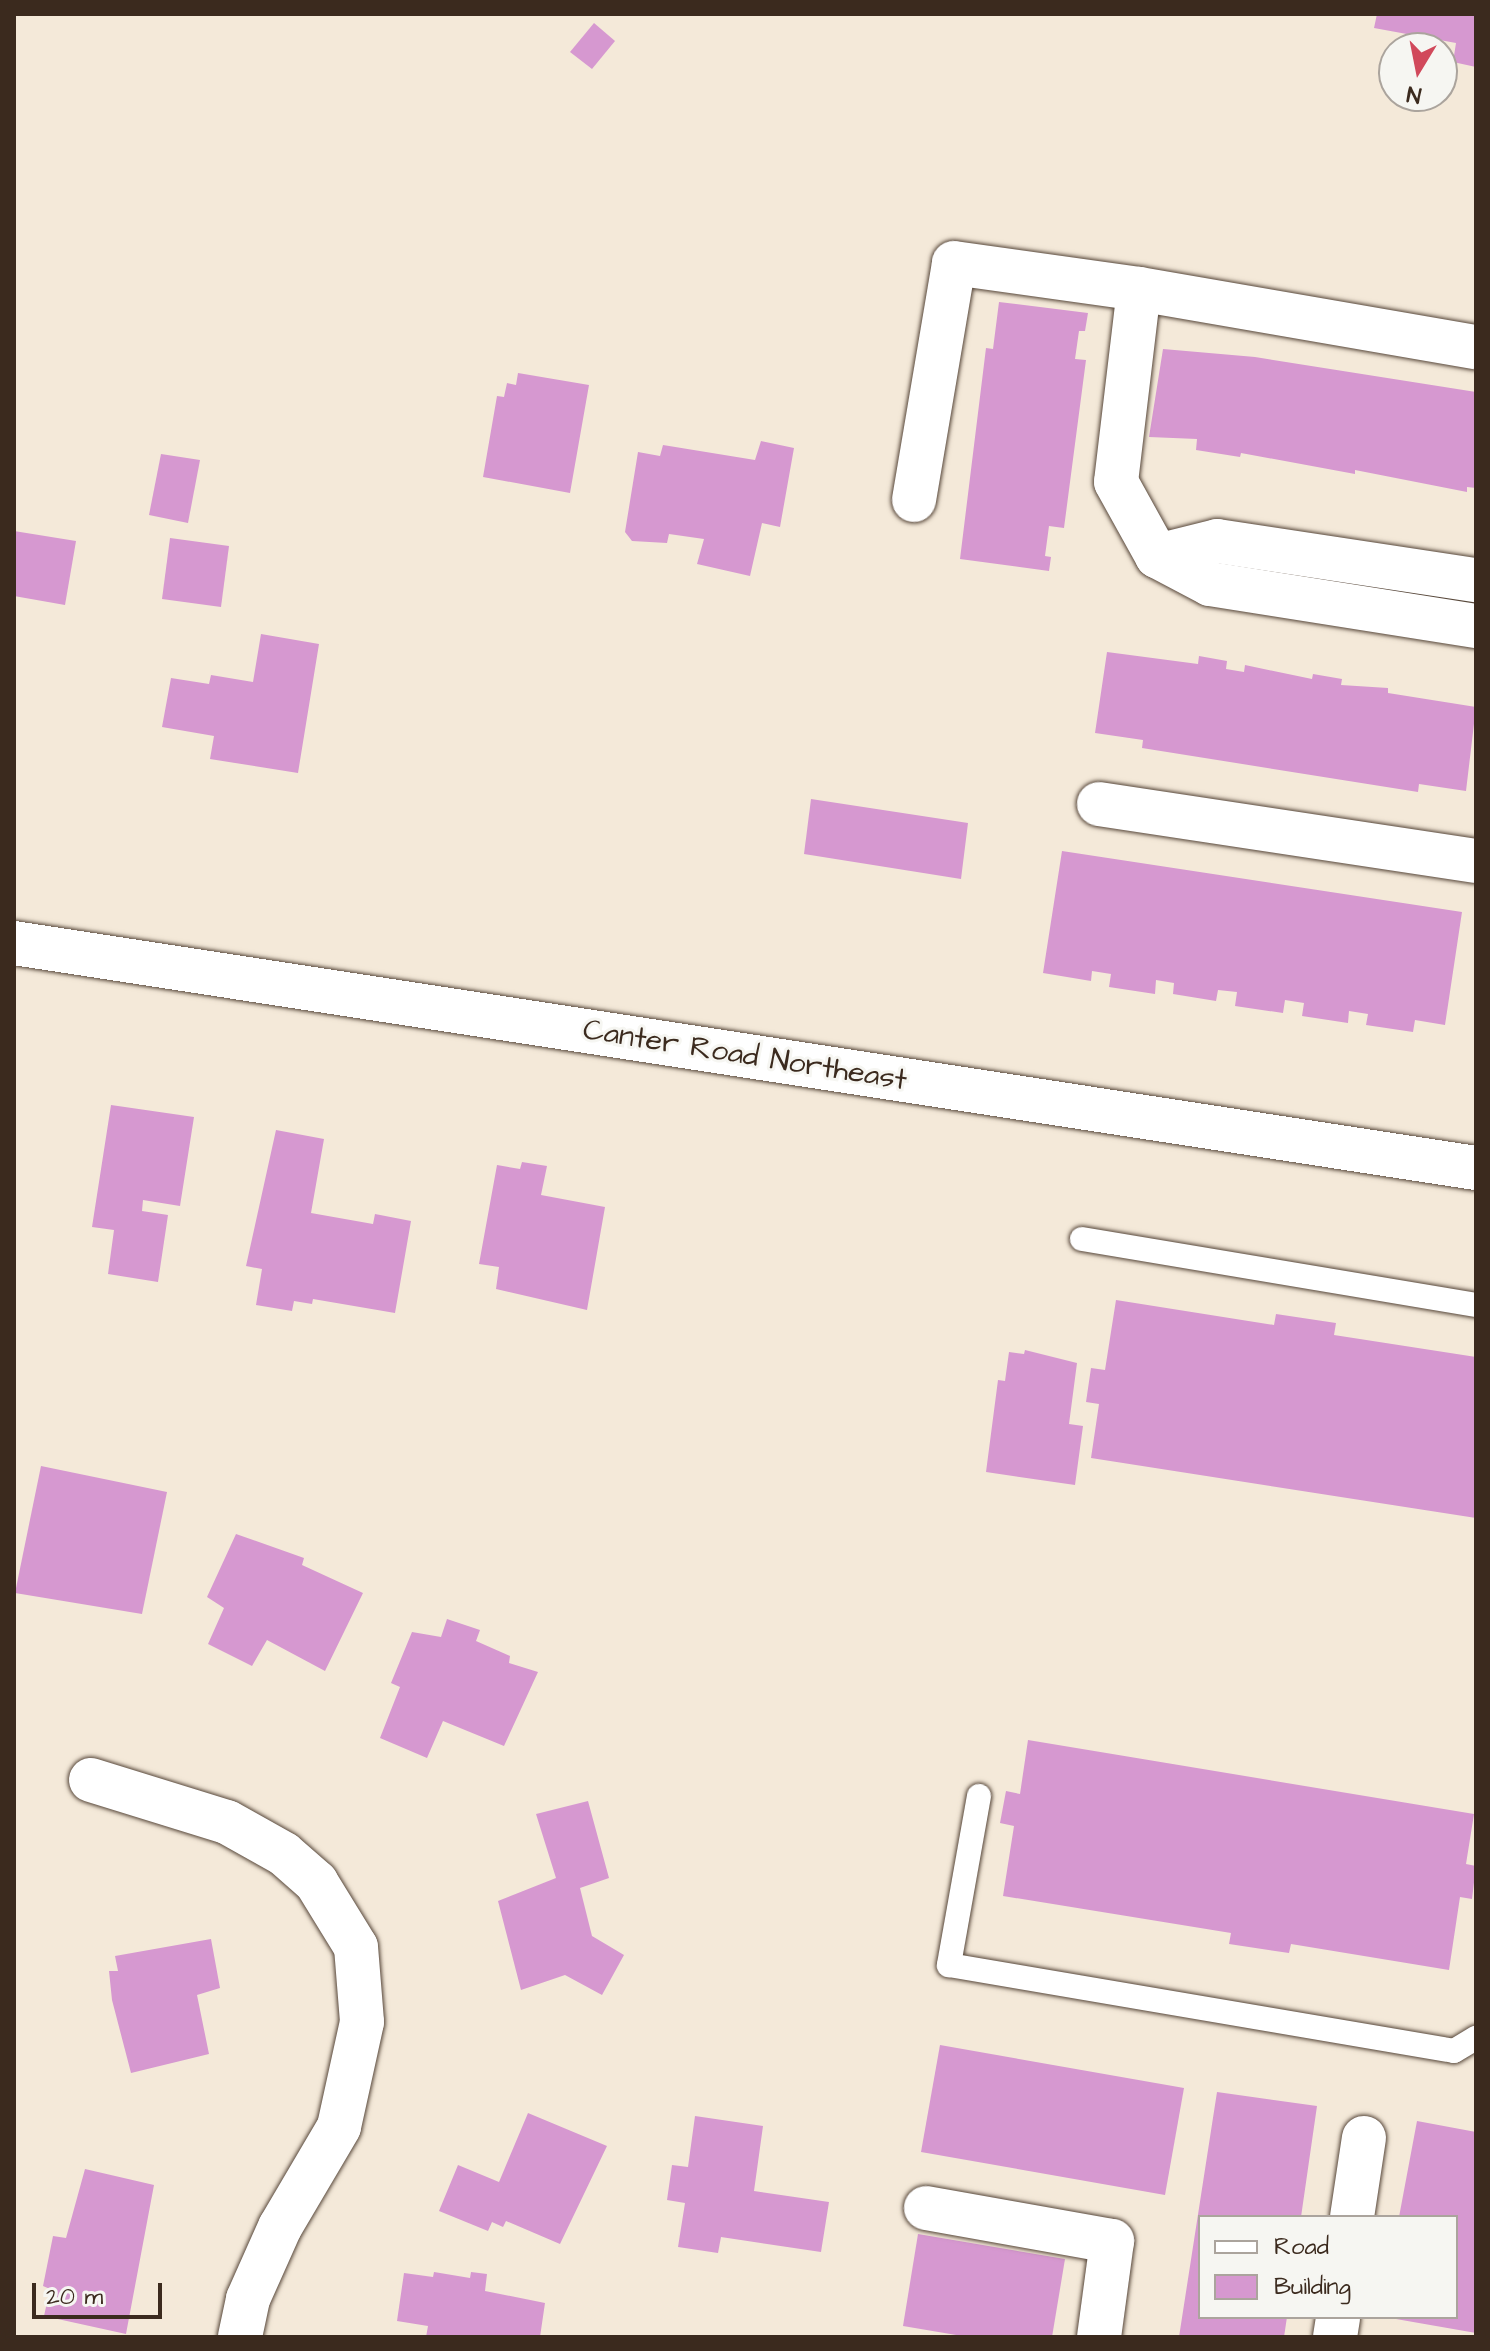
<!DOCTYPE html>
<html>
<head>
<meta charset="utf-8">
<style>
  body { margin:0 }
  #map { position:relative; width:1490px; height:2351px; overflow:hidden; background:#f4e9d9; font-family:"Architects Daughter",sans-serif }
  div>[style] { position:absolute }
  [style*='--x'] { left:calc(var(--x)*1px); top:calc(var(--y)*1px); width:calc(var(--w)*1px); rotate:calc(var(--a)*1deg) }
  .building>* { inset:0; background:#d698d0 }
  .roads { filter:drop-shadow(0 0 2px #57473a) drop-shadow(0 0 2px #57473a) }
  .lane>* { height:24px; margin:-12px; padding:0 12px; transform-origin:12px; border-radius:12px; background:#fff }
  .street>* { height:44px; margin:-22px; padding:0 22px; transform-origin:22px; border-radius:22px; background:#fff }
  span { translate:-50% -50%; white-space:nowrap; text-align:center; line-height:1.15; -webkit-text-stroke:6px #f6f6f2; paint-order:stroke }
  .street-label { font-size:30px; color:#3b2a1e }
  .frame { position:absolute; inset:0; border:16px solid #3b2a1e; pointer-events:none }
  .legend { position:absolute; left:1198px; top:2215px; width:260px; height:104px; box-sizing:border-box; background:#f6f6f2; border:2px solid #aba49d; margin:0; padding:10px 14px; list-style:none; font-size:24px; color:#3b2a1e }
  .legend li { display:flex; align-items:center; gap:16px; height:40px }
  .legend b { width:40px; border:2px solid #aba49d }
  .north { position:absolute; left:1378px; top:32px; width:80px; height:80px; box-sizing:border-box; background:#f6f6f2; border:2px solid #aba49d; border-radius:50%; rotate:190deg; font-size:22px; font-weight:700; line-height:32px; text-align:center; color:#3b2a1e }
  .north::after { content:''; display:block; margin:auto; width:28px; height:36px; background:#d1495b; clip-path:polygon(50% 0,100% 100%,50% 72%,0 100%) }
  .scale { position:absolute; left:32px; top:2283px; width:130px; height:36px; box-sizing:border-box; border:4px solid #3b2a1e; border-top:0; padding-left:10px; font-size:24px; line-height:28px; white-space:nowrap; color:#3b2a1e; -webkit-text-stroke:6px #f6f6f2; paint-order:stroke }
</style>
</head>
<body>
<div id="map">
  <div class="building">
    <div style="clip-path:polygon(1377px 14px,1476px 14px,1476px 67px,1453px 62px,1456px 43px,1374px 28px)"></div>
    <div style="clip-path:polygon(594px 23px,615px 41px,592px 69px,570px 52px)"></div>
    <div style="clip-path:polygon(999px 302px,1088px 313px,1085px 331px,1079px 331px,1075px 359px,1086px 360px,1064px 528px,1049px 526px,1045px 556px,1051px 557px,1049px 571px,960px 559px,986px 348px,993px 349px)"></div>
    <div style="clip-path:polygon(1163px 349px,1255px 357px,1476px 392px,1476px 488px,1467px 487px,1467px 492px,1355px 470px,1355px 474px,1241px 453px,1240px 457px,1196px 450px,1197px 439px,1149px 437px)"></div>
    <div style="clip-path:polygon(518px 373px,589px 385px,570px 493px,483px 477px,497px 396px,504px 397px,507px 383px,516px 385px)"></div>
    <div style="clip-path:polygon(761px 441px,794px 448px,780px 527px,762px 523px,750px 576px,697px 564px,704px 539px,669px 534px,667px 543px,632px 541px,625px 532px,638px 452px,660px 456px,663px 445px,755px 460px)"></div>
    <div style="clip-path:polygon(161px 454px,200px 460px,188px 523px,149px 515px)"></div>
    <div style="clip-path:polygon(14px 531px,76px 541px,65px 605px,14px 596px)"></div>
    <div style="clip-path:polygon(170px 538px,229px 546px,221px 607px,162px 599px)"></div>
    <div style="clip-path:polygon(261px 634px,319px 644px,298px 773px,210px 759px,214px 736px,162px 727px,171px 678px,209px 684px,211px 675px,253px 682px)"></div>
    <div style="clip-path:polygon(1107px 652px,1198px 664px,1199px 656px,1227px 661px,1226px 669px,1244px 672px,1245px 665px,1312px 679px,1313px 674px,1342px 679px,1341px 685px,1388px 688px,1388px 693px,1476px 707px,1466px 791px,1419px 784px,1418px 792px,1142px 748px,1143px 740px,1095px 733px)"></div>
    <div style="clip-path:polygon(811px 799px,968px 823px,961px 879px,804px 854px)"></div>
    <div style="clip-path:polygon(1062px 851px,1462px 912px,1445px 1025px,1415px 1020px,1413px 1032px,1366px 1025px,1368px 1014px,1349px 1011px,1348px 1023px,1302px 1016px,1304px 1003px,1285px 1000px,1283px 1013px,1235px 1006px,1237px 992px,1218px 990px,1216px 1001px,1173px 994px,1174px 983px,1156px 980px,1155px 994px,1109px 987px,1111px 974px,1092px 971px,1091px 981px,1043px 973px)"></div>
    <div style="clip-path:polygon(111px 1105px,194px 1117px,180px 1206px,143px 1200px,142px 1211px,168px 1215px,158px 1282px,108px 1274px,114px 1230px,92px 1227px)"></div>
    <div style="clip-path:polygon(276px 1130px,324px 1139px,311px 1213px,373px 1224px,375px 1214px,411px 1221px,395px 1313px,313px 1299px,312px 1304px,294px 1301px,292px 1311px,256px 1305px,262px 1269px,246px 1266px)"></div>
    <div style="clip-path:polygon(522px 1162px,547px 1166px,541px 1195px,605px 1207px,587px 1310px,496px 1289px,499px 1267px,479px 1264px,497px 1165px,520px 1169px)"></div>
    <div style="clip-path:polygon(1116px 1300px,1274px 1325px,1276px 1314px,1336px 1323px,1334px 1335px,1476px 1357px,1476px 1518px,1091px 1458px,1099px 1404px,1086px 1402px,1091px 1368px,1105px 1370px)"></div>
    <div style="clip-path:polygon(1025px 1350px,1077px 1363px,1069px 1424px,1083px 1426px,1075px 1485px,986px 1472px,998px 1380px,1005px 1381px,1009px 1352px,1024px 1354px)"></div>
    <div style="clip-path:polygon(41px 1466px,167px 1492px,142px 1614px,15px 1593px)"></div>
    <div style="clip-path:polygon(236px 1534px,304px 1558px,302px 1565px,363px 1593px,325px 1671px,267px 1640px,252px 1666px,208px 1644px,224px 1608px,207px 1597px)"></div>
    <div style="clip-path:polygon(447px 1619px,480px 1630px,476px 1641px,510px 1656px,509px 1663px,538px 1672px,504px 1746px,443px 1721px,427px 1758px,380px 1738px,400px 1687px,391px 1683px,412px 1632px,441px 1637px)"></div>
    <div style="clip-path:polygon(1028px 1740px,1474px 1814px,1466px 1864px,1476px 1866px,1472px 1899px,1460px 1897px,1449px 1970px,1291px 1944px,1289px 1953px,1229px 1944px,1231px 1933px,1003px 1896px,1014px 1826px,1000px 1823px,1006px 1791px,1020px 1794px)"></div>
    <div style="clip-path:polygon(588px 1801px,609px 1878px,580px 1888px,592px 1936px,624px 1955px,602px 1995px,565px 1975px,521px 1990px,498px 1901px,556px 1878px,536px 1814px)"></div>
    <div style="clip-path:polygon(211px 1939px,220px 1988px,197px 1995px,209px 2054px,131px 2073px,112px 2000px,109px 1971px,118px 1971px,115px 1956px)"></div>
    <div style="clip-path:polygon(940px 2045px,1184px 2088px,1165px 2195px,921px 2152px)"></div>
    <div style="clip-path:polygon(1217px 2092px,1317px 2106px,1301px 2217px,1200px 2217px,1200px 2317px,1287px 2317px,1284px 2337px,1179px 2337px)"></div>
    <div style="clip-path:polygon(528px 2113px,607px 2146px,560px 2244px,506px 2221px,503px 2227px,492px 2222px,488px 2231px,439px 2211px,458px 2165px,499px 2182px)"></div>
    <div style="clip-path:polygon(695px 2116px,763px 2126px,754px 2191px,829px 2202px,821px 2252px,721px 2237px,718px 2253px,678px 2247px,685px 2203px,667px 2200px,672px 2165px,688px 2167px)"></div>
    <div style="clip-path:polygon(1417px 2121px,1476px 2132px,1476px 2333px,1396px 2319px,1456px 2317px,1456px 2217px,1399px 2217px)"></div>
    <div style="clip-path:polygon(85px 2169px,154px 2185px,126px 2334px,44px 2316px,50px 2289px,43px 2286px,53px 2236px,66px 2238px)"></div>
    <div style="clip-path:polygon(918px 2234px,1065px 2259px,1052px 2337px,968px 2337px,903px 2326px)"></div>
    <div style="clip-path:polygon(434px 2272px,470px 2278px,471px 2272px,487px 2274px,485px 2291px,545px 2303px,540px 2337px,426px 2337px,428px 2326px,397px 2321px,404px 2273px,433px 2277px)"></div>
  </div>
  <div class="roads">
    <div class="lane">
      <div style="--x:1082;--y:1239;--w:399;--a:9.5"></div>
      <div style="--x:979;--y:1796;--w:172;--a:100.1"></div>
      <div style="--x:949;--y:1965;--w:512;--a:9.66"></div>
      <div style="--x:1454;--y:2051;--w:26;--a:-31"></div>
    </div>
    <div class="street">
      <div style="--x:1139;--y:289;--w:194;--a:96.8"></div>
      <div style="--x:1116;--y:482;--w:85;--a:61"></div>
      <div style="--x:1157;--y:556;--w:60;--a:27.8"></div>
      <div style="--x:1210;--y:584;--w:269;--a:9"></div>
      <div style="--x:914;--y:500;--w:240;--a:-80.4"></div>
      <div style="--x:954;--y:263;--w:187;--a:8"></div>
      <div style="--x:1139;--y:289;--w:342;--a:9.8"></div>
      <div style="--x:1157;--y:556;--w:62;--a:-14"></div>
      <div style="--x:1217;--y:541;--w:262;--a:8.6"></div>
      <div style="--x:1099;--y:804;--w:381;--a:8.6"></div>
      <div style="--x:14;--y:943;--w:1479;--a:8.75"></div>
      <div style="--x:91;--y:1780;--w:142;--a:17.2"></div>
      <div style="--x:227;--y:1822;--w:65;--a:29.3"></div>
      <div style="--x:284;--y:1854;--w:43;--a:41.2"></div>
      <div style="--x:316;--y:1882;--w:76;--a:58.4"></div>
      <div style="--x:356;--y:1947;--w:75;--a:85.4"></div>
      <div style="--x:362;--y:2022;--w:107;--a:102.4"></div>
      <div style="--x:339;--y:2127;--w:116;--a:120.5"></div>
      <div style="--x:280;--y:2227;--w:79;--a:114"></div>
      <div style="--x:248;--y:2299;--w:39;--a:102"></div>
      <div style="--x:926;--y:2208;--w:189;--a:10.1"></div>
      <div style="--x:1112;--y:2241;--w:97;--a:97.7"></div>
      <div style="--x:1352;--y:2217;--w:80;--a:-81.4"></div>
      <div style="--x:1335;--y:2337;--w:20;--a:-81"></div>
    </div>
  </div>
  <div class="street-label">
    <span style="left:745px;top:1055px;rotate:9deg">Canter Road Northeast</span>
  </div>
  <div class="frame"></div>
  <ul class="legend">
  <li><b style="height:10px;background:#fff"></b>Road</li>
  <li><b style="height:22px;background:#d698d0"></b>Building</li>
  </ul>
  <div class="north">N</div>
  <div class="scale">20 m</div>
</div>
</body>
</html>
